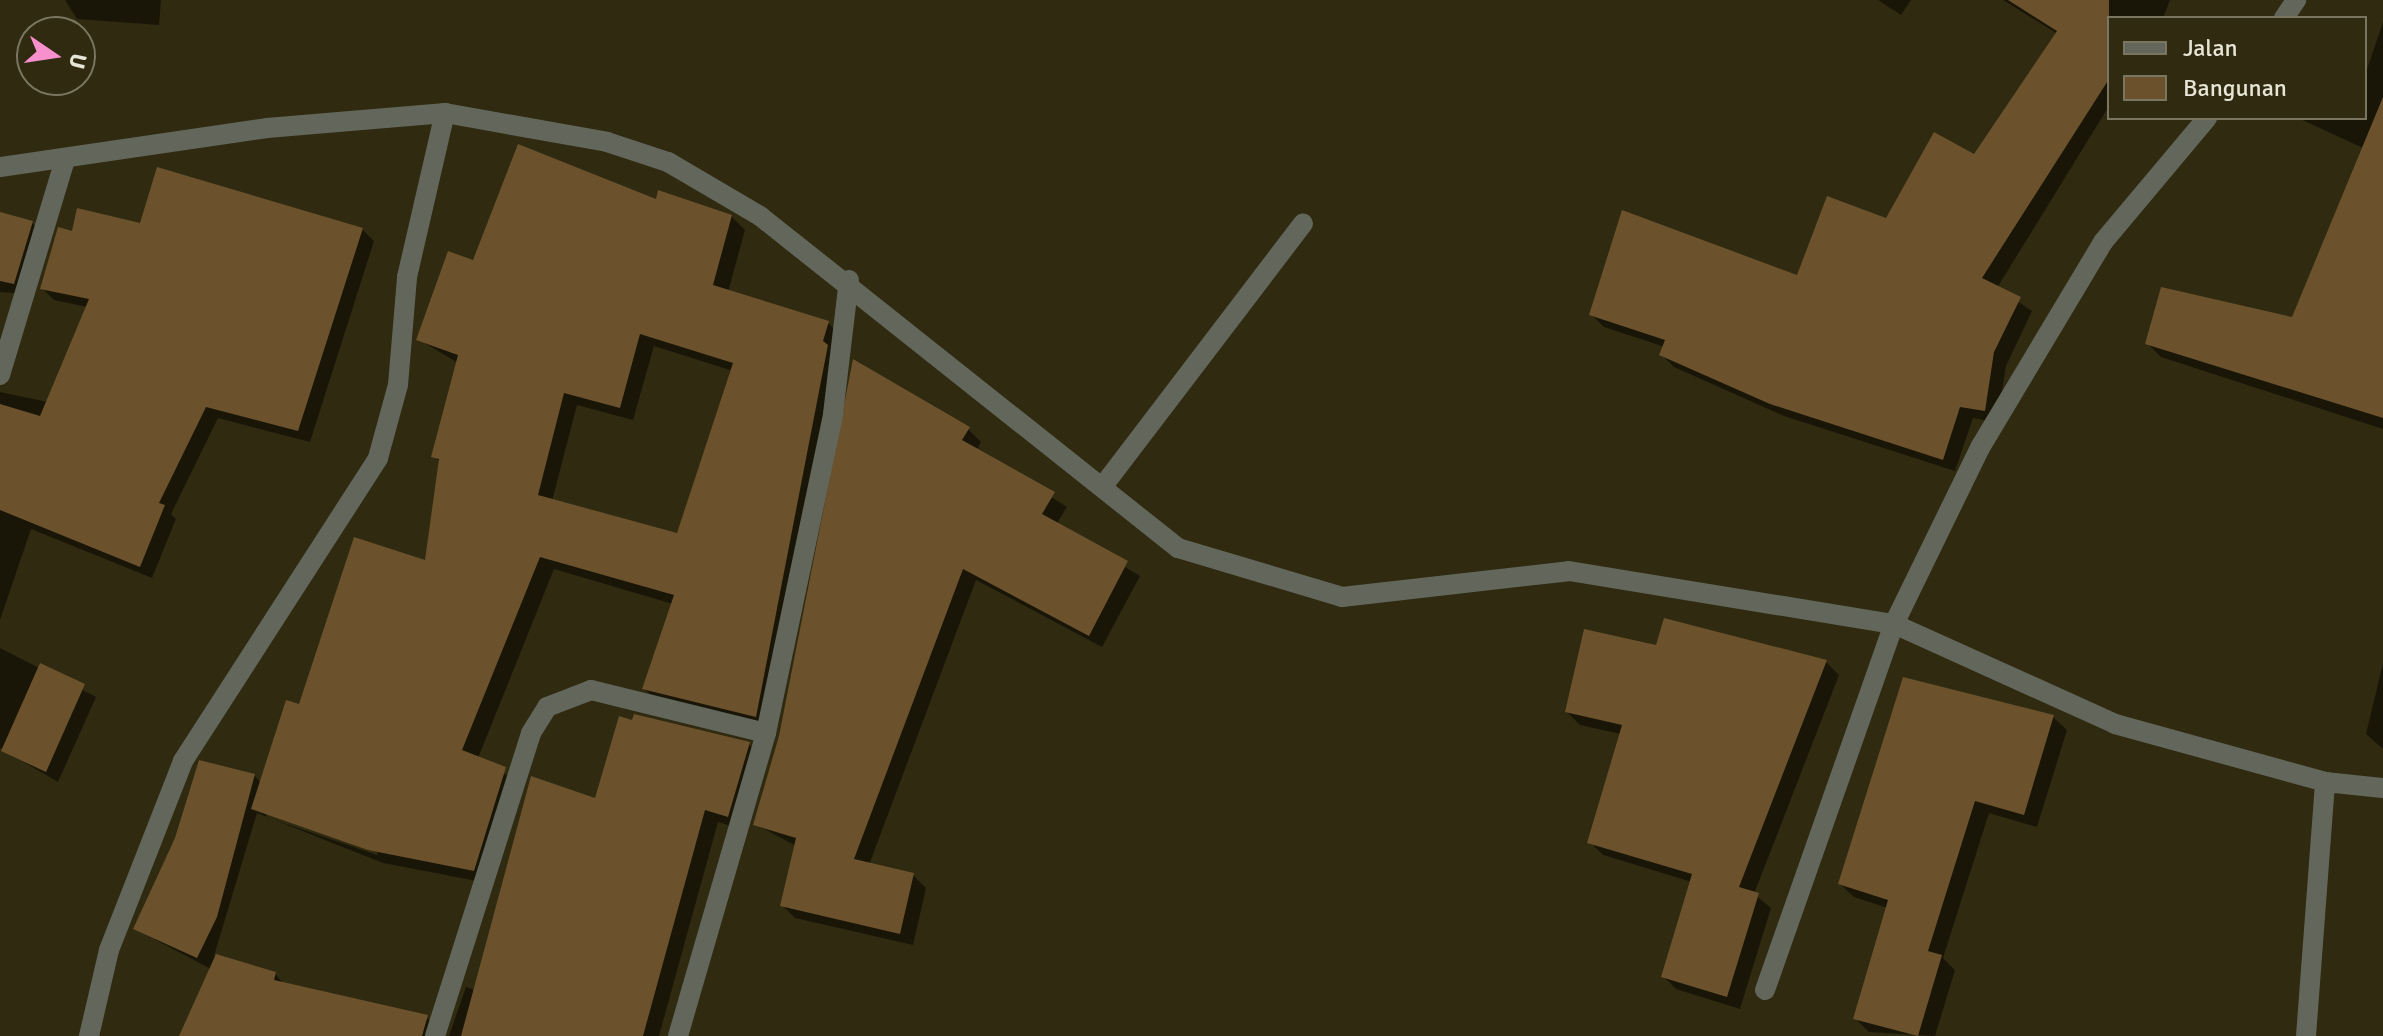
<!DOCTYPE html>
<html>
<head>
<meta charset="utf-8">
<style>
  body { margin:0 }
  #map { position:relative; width:2383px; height:1036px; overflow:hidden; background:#2f2a10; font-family:Signika,sans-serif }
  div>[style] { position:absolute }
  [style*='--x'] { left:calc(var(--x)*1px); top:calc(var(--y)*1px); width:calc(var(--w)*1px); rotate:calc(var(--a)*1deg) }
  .shadow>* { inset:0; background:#0007 }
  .building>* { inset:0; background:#6b522c }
  .minor>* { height:20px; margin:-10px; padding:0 10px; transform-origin:10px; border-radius:10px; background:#63675b }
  span { translate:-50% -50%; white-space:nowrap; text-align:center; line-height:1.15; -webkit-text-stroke:6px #2f2a10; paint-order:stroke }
  .legend { position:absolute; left:2107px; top:16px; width:260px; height:104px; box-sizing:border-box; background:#2f2a10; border:2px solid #79755f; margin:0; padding:10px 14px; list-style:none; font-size:24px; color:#e7e5d5 }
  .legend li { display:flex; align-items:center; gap:16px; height:40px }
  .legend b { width:40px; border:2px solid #79755f }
  .north { position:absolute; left:16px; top:16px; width:80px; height:80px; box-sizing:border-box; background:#2f2a10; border:2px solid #79755f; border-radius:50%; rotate:103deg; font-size:22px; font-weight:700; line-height:32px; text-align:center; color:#e7e5d5 }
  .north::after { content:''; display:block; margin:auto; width:28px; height:36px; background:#f790cd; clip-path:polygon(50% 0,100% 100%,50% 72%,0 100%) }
</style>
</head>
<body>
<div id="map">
  <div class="shadow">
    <div style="clip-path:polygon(65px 0,161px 0,159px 25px,77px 19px)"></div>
    <div style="clip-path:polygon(1878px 0,1911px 0,1901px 15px)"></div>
    <div style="clip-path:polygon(2003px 0,2170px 0,2163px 18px,2109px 18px,2109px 106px,1997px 288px,2032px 311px,2006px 366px,1997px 423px,1973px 418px,1955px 471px,1784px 416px,1674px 367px,1662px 355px,1665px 347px,1604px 327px,1591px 314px,1798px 278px,1975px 157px,2058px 34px)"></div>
    <div style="clip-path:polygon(2383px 22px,2383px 429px,2161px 357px,2147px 343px,2293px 320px,2363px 148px,2298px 118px,2365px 118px,2365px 75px)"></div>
    <div style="clip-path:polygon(evenodd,657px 201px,731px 216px,745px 230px,728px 292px,828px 323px,842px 336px,769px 729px,658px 702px,645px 689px,673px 604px,554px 569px,478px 758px,519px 783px,487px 883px,383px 863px,257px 813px,214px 956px,275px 974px,285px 985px,427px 1017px,438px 1036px,181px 1036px,211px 969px,135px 929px,254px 775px,261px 783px,301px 707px,426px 563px,441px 463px,434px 456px,458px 363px,418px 339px,474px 263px,657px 201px,654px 346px,733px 371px,679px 536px,552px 501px,577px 405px,633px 420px,654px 346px,657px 201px,266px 812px,378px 852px,377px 855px,266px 817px,266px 812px)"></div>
    <div style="clip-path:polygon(0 214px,32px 223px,44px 234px,26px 294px,0 292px)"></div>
    <div style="clip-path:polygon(142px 225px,362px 229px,374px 241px,310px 442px,218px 418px,171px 514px,176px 519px,152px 578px,31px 529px,0 620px,0 392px,48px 402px,87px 307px,54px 300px,42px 288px,73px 233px)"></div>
    <div style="clip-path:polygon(968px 429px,981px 442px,977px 450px,1067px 507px,1056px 525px,1140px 576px,1102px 647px,976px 580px,869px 865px,913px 875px,926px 888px,913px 945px,795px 918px,782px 905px,796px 846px,755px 824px,781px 736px)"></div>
    <div style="clip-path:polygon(0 648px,96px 697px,58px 782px,0 748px)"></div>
    <div style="clip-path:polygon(1658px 648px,1826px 662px,1839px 675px,1754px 894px,1771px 908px,1740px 1009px,1676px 989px,1663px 976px,1692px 882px,1603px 855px,1590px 842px,1621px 734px,1580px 725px,1567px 712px)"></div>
    <div style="clip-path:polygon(2383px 663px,2383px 749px,2366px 734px)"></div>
    <div style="clip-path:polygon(2053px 717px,2067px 730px,2037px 827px,1989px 813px,1943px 958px,1955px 970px,1935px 1036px,1869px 1032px,1856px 1019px,1888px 908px,1854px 897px,1840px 884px)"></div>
    <div style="clip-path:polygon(749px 744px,761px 757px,741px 829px,718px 822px,659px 1036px,449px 1036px,466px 987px,475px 990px,597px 801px)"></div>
  </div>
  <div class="building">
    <div style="clip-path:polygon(2008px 0,2109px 0,2109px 79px,1982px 278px,2021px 297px,1994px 352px,1985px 411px,1960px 407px,1943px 460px,1770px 404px,1659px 355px,1665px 340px,1589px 315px,1622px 210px,1797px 275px,1827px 196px,1886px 218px,1934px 132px,1974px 154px,2057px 31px)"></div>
    <div style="clip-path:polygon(2383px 97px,2383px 418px,2145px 344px,2161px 287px,2292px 317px)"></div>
    <div style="clip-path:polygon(evenodd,518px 144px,656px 199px,658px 190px,732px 215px,713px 285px,829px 321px,823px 341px,828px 345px,756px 717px,642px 689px,674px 595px,540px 557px,462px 750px,506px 767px,474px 871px,368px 850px,251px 809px,286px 700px,299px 704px,354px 537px,425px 560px,439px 459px,431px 457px,458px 355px,416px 340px,448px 251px,473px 260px,518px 144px,640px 334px,733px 363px,677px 533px,538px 495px,564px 393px,620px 408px,640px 334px)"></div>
    <div style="clip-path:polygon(157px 167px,363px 228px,298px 431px,206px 407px,159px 503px,165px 505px,140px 567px,0 510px,0 404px,40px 416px,89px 299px,40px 289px,58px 227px,72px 231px,77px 208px,140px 223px)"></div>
    <div style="clip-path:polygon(0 212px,33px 221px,14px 284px,0 281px)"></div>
    <div style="clip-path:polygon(853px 359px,970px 427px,962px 440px,1055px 492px,1042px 514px,1128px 561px,1089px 636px,963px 569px,854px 859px,914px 873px,900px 934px,780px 906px,796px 838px,753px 825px,779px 736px)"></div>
    <div style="clip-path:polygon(1664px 618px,1827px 660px,1739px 887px,1759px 893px,1727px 997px,1661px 977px,1692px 874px,1587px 843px,1622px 725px,1565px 712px,1584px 629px,1656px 645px)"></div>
    <div style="clip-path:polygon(40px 663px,85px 684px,46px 772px,1px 751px)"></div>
    <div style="clip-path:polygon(1903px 677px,2054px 715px,2024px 815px,1975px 801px,1928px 951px,1942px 955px,1918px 1036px,1853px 1019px,1888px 900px,1838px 884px)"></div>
    <div style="clip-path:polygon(634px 714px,750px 742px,728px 817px,705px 810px,643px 1036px,461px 1036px,531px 776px,595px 798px,619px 716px,632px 720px)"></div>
    <div style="clip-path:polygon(199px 760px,255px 774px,217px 917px,197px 958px,133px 929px,175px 838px)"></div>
    <div style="clip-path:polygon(216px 954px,276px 972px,274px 980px,428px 1015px,422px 1036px,179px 1036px)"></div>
  </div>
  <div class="minor">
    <div style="--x:2284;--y:18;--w:22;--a:-56"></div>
    <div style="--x:0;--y:167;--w:270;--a:-8.3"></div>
    <div style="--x:267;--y:128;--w:179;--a:-4.8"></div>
    <div style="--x:445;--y:113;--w:165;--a:10.1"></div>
    <div style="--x:607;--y:142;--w:64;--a:18.2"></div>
    <div style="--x:668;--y:162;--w:107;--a:30.4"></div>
    <div style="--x:760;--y:216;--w:534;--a:38.46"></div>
    <div style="--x:1178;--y:548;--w:171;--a:16.6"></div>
    <div style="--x:1342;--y:597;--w:228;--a:-6.5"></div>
    <div style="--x:1569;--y:571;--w:329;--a:9.3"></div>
    <div style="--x:1894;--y:624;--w:243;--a:24.3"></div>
    <div style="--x:2115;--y:724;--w:218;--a:15.4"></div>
    <div style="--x:2325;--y:782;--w:58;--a:5.9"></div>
    <div style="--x:0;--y:375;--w:221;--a:-73.2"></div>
    <div style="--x:1103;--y:486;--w:330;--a:-52.7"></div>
    <div style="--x:1765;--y:990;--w:388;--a:-70.6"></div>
    <div style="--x:1894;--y:624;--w:198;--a:-64"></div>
    <div style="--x:1981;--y:446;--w:238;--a:-59.1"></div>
    <div style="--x:2103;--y:242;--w:162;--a:-50"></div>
    <div style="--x:89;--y:1036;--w:88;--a:-76.9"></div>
    <div style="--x:109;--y:950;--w:203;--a:-68.6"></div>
    <div style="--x:183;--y:761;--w:360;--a:-57.2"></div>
    <div style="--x:378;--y:458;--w:76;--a:-74.7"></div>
    <div style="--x:398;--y:385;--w:108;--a:-85.2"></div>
    <div style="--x:407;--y:277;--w:168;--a:-77"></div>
    <div style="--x:435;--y:1036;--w:318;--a:-72.4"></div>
    <div style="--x:531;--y:733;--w:31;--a:-58"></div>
    <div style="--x:547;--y:707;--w:47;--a:-21.1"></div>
    <div style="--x:591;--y:690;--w:180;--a:13.8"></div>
    <div style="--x:678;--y:1036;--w:316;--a:-73.8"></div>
    <div style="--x:766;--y:733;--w:326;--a:-78.1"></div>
    <div style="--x:833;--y:414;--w:135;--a:-83.2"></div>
    <div style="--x:2306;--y:1036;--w:255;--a:-85.7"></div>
  </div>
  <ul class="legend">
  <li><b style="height:10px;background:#63675b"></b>Jalan</li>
  <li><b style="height:22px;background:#6b522c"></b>Bangunan</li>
  </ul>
  <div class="north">U</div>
</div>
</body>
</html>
